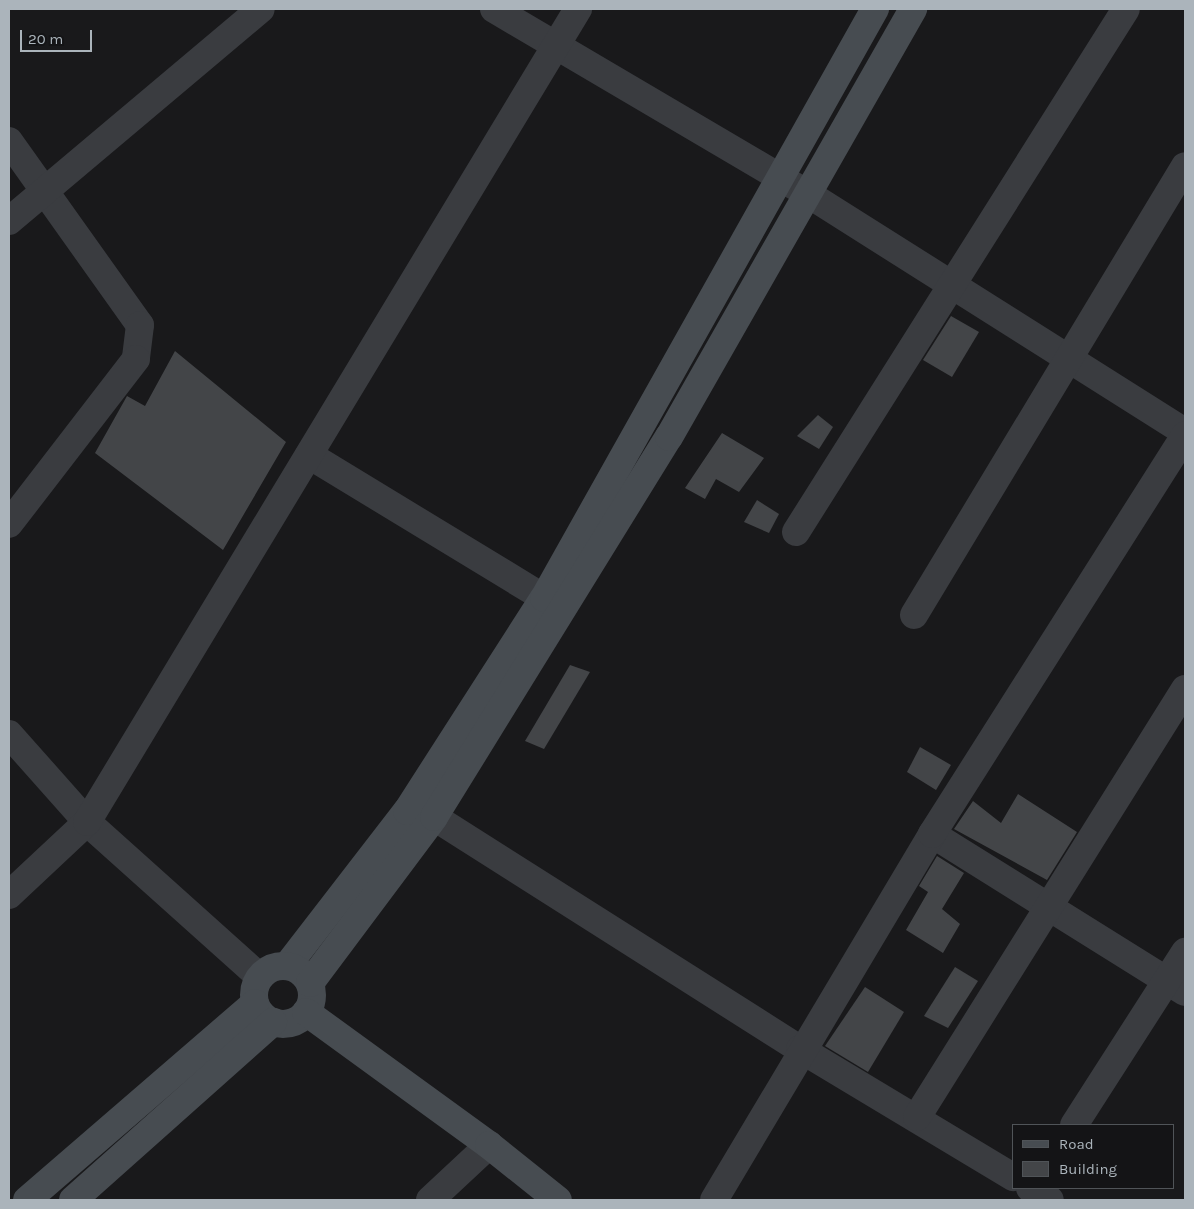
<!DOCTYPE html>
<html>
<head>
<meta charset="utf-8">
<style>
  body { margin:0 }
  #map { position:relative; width:1194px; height:1209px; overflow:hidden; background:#19191b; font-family:Karla,sans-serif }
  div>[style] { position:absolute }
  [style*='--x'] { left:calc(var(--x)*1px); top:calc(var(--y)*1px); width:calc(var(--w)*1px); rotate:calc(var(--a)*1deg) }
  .building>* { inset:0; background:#434548 }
  .street>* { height:28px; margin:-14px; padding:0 14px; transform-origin:14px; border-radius:14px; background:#3a3c40 }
  .secondary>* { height:28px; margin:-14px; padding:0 14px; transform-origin:14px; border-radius:14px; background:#474c51 }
  .secondary>.ring { margin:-14px; padding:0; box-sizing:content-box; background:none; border:28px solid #474c51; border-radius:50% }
  span { translate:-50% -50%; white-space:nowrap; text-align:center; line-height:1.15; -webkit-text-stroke:5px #141416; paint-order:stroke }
  .frame { position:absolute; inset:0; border:10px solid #abb4bb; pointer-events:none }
  .legend { position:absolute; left:1012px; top:1124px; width:162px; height:65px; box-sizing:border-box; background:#141416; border:1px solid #505458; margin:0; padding:6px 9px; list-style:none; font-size:15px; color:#abb4bb }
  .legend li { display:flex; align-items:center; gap:10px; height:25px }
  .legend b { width:25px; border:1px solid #505458 }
  .scale { position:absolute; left:20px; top:30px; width:72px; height:22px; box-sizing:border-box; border:2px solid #abb4bb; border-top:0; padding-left:6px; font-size:15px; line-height:18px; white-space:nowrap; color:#abb4bb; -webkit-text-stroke:4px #141416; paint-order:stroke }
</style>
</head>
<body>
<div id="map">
  <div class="building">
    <div style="clip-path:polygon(951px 316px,979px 332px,952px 377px,923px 360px)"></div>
    <div style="clip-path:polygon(175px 351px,286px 442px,223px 550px,95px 453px,127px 396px,145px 406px)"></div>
    <div style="clip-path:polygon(818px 415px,833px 427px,819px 449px,797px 436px)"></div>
    <div style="clip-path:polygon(722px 433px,764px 458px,739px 492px,716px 479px,705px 499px,685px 488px)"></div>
    <div style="clip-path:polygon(757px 500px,779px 514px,769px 533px,744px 522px)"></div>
    <div style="clip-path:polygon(570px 665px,590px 672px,544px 749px,525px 741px)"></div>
    <div style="clip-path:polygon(920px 747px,951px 765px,936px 790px,907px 772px)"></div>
    <div style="clip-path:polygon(1018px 794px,1077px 832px,1047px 880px,954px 829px,973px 801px,1001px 823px)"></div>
    <div style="clip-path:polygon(937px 856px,964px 873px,942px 909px,960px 924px,943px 953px,906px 930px,928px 892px,919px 886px)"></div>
    <div style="clip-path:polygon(955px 967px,978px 981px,948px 1028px,924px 1016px)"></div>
    <div style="clip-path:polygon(865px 987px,904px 1012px,868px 1072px,825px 1046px)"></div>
  </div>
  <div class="street">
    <div style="--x:494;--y:9;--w:361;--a:30.5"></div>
    <div style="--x:805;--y:192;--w:449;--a:32.3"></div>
    <div style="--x:9;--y:141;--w:226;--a:54.6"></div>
    <div style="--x:140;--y:325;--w:34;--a:97"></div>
    <div style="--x:136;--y:359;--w:208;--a:127.6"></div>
    <div style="--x:9;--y:221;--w:329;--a:-40.1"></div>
    <div style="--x:309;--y:455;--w:275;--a:31.3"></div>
    <div style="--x:796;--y:532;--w:618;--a:-57.75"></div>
    <div style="--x:914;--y:615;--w:524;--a:-58.89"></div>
    <div style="--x:9;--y:734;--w:118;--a:48.4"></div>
    <div style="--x:87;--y:822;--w:232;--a:41.9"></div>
    <div style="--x:434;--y:817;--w:433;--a:32.4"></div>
    <div style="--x:800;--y:1049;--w:249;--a:31"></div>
    <div style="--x:932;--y:834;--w:298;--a:32"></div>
    <div style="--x:9;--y:895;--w:107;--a:-43.1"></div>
    <div style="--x:87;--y:822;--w:950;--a:-58.87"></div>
    <div style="--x:917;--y:1117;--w:505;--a:-57.95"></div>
    <div style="--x:1074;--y:1125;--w:206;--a:-57.3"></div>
    <div style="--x:1030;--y:1188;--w:23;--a:31"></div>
    <div style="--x:430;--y:1200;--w:81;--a:-43"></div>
    <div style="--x:714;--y:1200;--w:426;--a:-59.2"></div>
    <div style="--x:932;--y:834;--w:472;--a:-57.6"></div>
  </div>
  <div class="secondary">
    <div style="--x:287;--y:966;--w:196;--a:-52.3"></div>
    <div style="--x:407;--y:811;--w:253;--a:-57.3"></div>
    <div style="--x:544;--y:598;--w:676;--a:-60.67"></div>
    <div class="ring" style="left:254px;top:966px;width:30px;height:30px"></div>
    <div style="--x:310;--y:983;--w:207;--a:-53.2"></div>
    <div style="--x:434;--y:817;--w:447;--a:-58.3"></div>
    <div style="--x:669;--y:437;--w:493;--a:-60.3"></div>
    <div style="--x:306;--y:1012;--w:226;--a:36"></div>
    <div style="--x:489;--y:1145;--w:88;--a:38.6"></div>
    <div style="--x:27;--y:1200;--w:301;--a:-40.8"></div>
    <div style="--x:73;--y:1200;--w:268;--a:-41.7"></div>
  </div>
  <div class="frame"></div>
  <ul class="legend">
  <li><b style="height:6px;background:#474c51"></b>Road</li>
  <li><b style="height:14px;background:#434548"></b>Building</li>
  </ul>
  <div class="scale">20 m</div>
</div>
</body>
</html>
